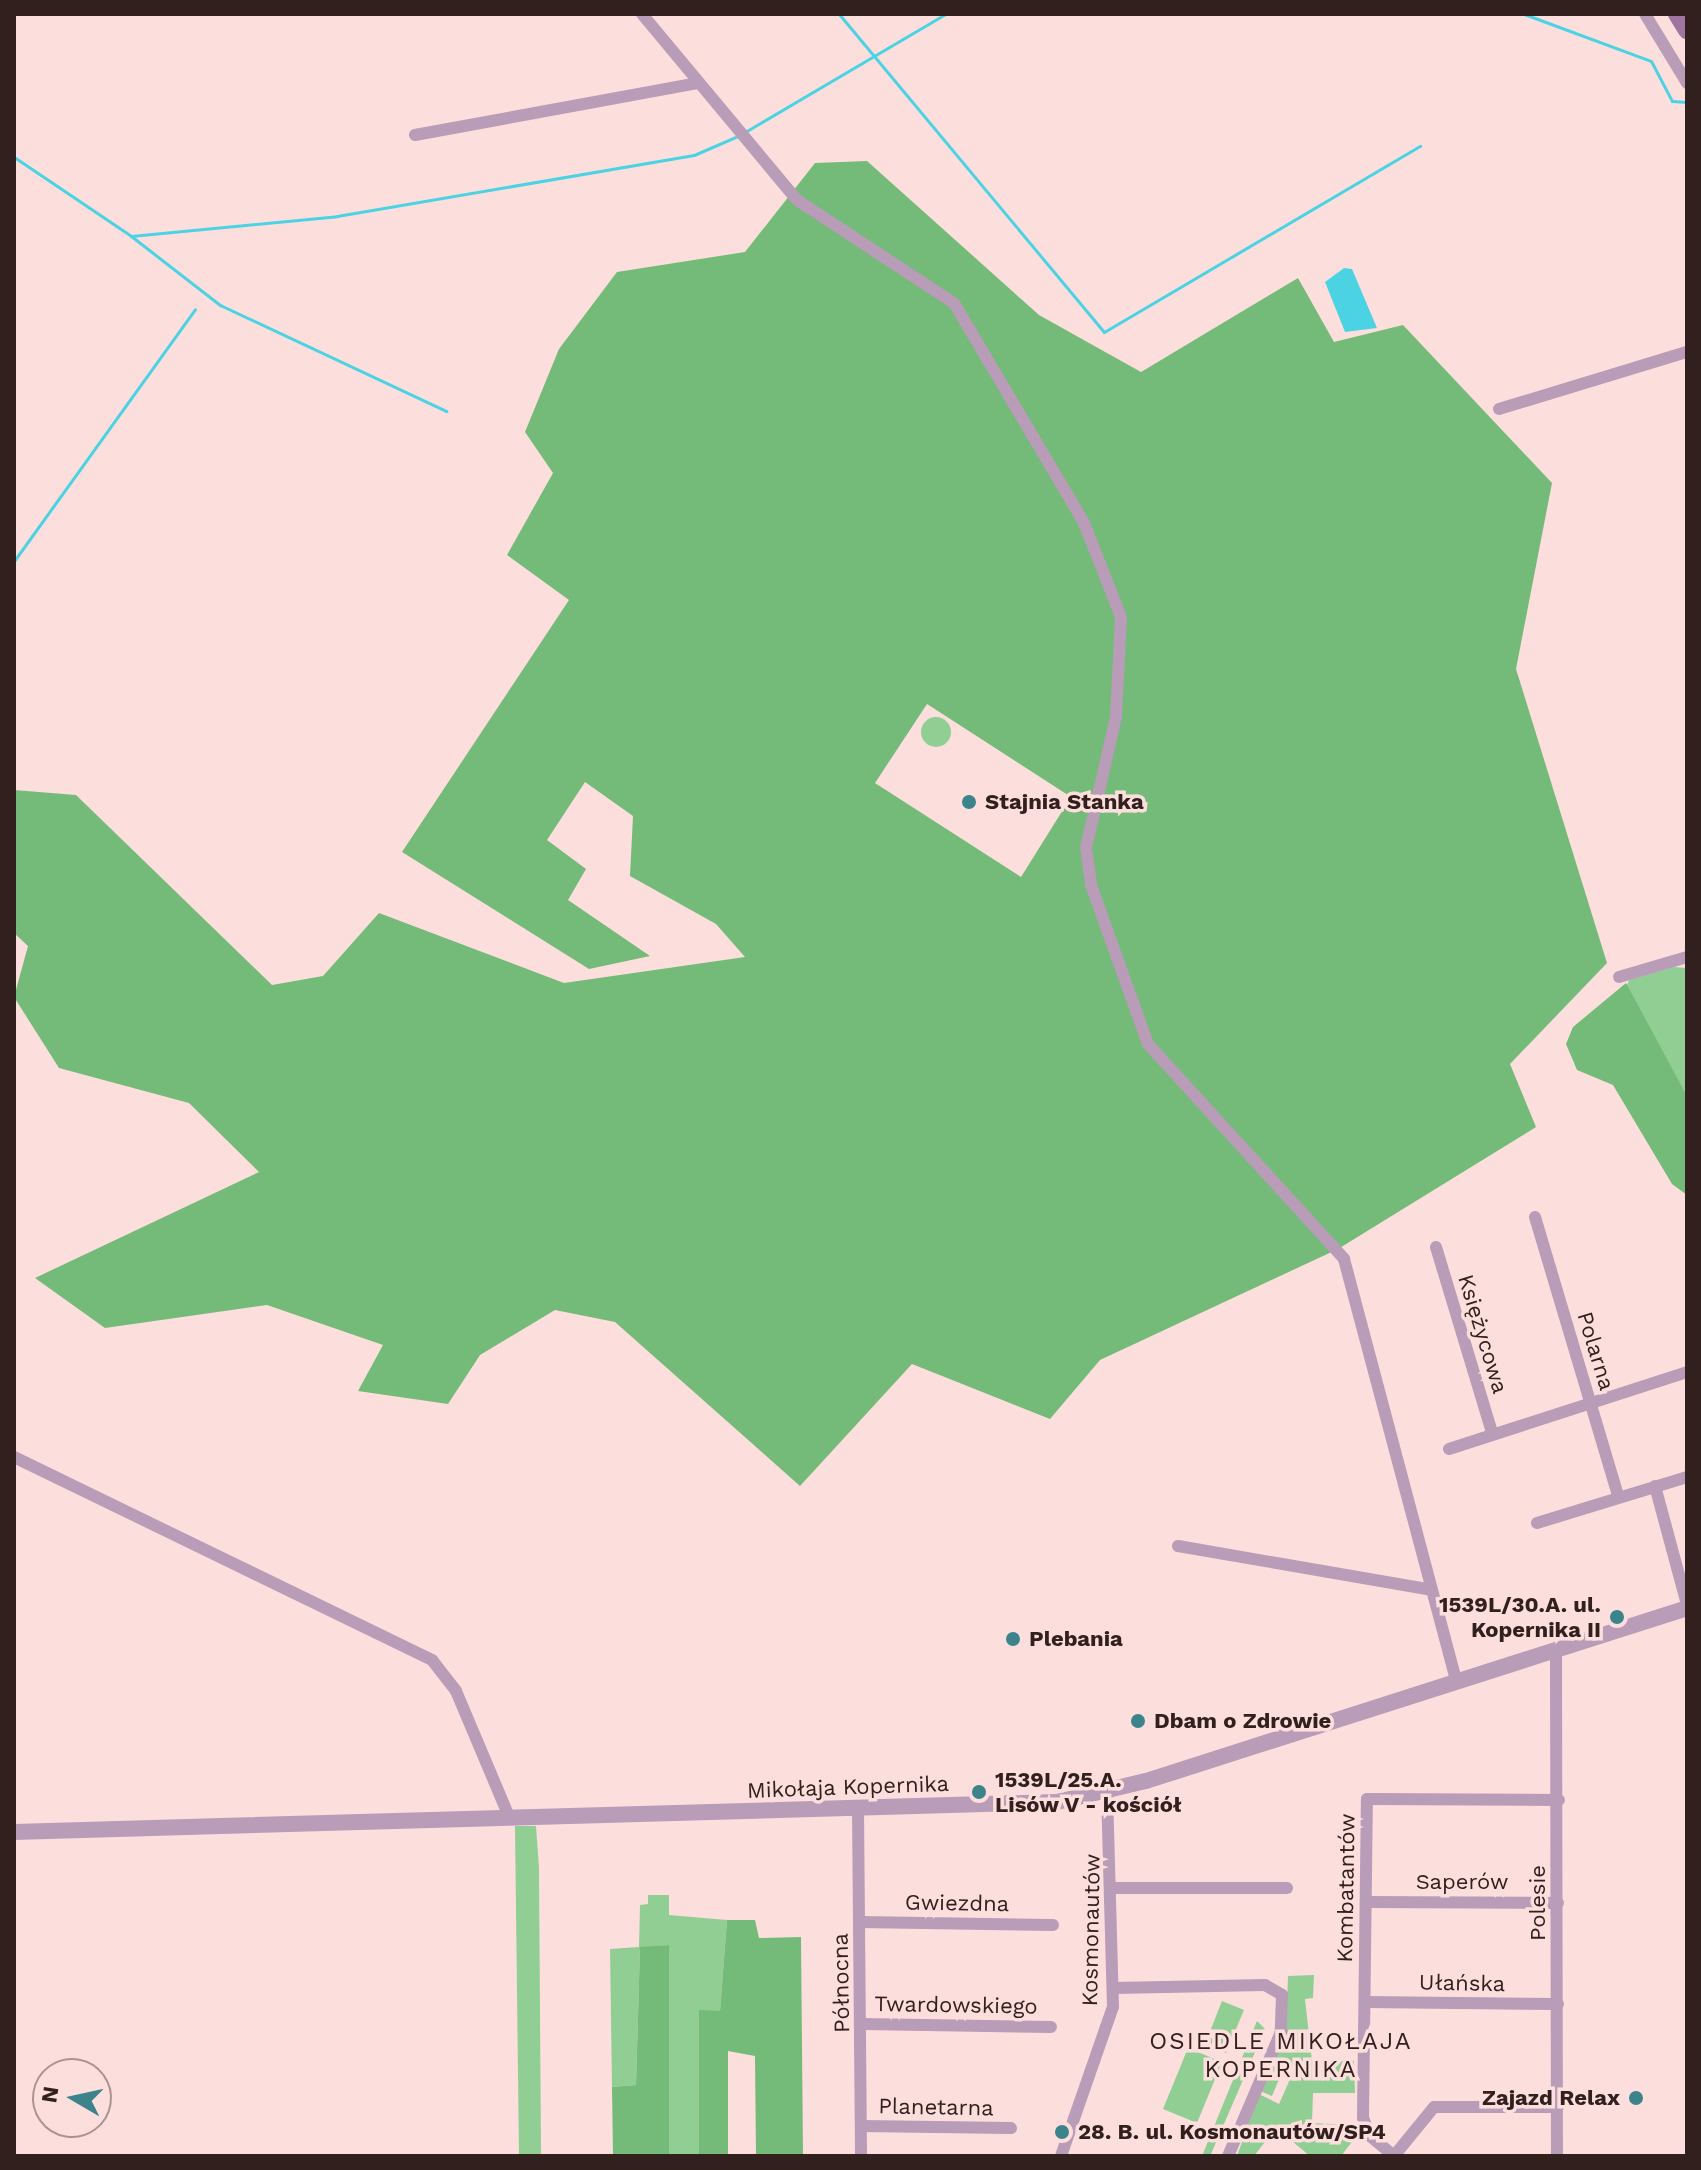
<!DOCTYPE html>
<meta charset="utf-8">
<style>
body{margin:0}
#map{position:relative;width:1701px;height:2170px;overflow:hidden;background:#fcdfdc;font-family:"Work Sans",sans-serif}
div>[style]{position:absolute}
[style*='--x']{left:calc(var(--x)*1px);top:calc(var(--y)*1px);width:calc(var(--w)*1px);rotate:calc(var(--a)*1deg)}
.green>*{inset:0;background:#90ce94}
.round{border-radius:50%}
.forest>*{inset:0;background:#74ba79}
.water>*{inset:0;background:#4cd3e3}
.stream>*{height:3px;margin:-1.5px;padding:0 1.5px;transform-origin:1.5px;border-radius:1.5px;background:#4cd3e3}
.minor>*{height:12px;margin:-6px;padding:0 6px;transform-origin:6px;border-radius:6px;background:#b89cb8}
.tertiary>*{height:16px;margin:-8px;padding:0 8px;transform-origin:8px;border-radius:8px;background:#b89cb8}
.secondary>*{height:18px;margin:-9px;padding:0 9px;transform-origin:9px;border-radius:9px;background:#a076a1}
.dots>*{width:22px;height:22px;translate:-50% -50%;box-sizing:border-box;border:4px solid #fcdfdc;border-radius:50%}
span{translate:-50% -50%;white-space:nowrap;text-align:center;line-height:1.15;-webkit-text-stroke:7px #fcdfdc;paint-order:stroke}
.poi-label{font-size:22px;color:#31201e;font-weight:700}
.left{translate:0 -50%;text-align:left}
.right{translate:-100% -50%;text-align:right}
.street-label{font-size:22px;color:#31201e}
.neighbourhood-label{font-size:24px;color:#31201e;letter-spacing:2px}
.frame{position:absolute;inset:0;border:16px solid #31201e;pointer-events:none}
.north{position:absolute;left:32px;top:2058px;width:80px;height:80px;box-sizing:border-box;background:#fcdfdc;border:2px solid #ab9390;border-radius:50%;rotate:279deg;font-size:22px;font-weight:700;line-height:32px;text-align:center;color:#31201e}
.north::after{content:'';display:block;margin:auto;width:28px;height:36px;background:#3c838c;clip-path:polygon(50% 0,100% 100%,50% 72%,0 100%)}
</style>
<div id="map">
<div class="green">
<div class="round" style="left:921px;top:717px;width:30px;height:30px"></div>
<div style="clip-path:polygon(1674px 967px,1687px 968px,1687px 1096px,1626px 988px,1629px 980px)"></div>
<div style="clip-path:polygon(515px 1826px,536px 1826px,539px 1868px,541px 2156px,519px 2156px)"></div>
<div style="clip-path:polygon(648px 1895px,669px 1895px,669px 1915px,727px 1920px,720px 2012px,699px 2011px,699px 2156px,669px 2156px,669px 1945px,640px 1948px,636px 2085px,612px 2087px,610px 1949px,639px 1947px,640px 1905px,648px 1904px)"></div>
<div style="clip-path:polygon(1314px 1975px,1313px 1998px,1305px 1999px,1312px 2061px,1354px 2061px,1355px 2093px,1313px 2093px,1312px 2123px,1354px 2125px,1355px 2138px,1341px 2156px,1310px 2156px,1276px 2128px,1254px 2156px,1237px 2156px,1259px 2094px,1279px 2104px,1295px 2068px,1285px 2065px,1272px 2096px,1260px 2091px,1286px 2031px,1288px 1976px)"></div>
<div style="clip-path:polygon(1222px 2001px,1244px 2010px,1226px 2053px,1205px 2044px)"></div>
<div style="clip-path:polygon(1257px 2021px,1265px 2029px,1211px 2154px,1202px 2156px)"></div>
<div style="clip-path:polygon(1188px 2048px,1222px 2062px,1197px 2123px,1163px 2109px)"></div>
</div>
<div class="forest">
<div style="clip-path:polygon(evenodd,867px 161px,1039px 315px,1141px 372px,1298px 278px,1334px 342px,1403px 325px,1552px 483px,1516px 669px,1607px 963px,1510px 1064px,1536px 1127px,1338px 1249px,1100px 1360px,1050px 1419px,912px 1364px,800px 1486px,615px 1322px,555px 1310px,480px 1355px,448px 1404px,358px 1391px,383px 1345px,267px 1305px,105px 1328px,35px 1278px,259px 1172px,189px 1103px,59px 1068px,14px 997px,28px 946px,14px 933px,14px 790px,76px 795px,272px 985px,323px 976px,379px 913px,564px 983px,745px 957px,716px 924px,630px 876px,633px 816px,585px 782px,547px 840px,586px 869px,568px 900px,650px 956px,589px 969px,402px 852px,569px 600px,507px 555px,553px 473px,525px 432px,559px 349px,617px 272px,745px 252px,815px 163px,867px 161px,927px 704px,1071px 797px,1021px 877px,875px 783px,927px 704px)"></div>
<div style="clip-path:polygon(1626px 983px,1687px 1096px,1687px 1195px,1672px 1184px,1613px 1085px,1577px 1070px,1566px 1044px,1573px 1027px)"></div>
<div style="clip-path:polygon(727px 1920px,755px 1920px,759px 1938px,801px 1937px,803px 2156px,756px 2156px,755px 2056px,728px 2051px,728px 2156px,699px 2156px,699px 2010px,720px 2011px)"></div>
<div style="clip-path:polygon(669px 1945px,669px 2156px,613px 2156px,612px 2087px,636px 2085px,640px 1947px)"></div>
</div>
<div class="water">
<div style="clip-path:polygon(1344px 268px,1352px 269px,1377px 328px,1345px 332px,1325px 282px)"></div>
</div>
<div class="stream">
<div style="--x:839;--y:14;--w:414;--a:50.2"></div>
<div style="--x:1104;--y:332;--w:367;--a:-30.5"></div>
<div style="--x:1524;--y:14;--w:135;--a:20.3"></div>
<div style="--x:1651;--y:61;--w:45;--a:62.3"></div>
<div style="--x:1672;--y:101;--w:15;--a:4"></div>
<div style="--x:745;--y:132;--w:232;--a:-30.5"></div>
<div style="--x:14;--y:157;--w:141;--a:34"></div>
<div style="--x:131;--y:236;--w:207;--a:-5.5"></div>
<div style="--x:337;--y:216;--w:362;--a:-9.7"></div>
<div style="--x:694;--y:155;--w:48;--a:-23.4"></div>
<div style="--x:131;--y:236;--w:113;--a:37.8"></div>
<div style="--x:220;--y:305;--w:250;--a:25.1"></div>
<div style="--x:14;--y:561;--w:310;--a:-54.3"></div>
</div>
<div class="minor">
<div style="--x:642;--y:14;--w:242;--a:50.2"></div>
<div style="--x:797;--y:200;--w:188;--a:33.3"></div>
<div style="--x:954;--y:303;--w:256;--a:59.4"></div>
<div style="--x:1084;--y:523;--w:101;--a:68.5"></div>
<div style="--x:1121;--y:617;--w:100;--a:92.9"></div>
<div style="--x:1116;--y:717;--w:134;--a:102.9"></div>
<div style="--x:1086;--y:848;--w:37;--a:82"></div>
<div style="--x:1091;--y:885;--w:169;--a:70.3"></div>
<div style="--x:1148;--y:1044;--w:291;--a:47.6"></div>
<div style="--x:1344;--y:1259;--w:439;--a:75.1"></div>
<div style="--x:1645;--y:14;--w:81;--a:58.7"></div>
<div style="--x:415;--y:135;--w:287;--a:-10.4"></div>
<div style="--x:1499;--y:409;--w:196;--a:-16.9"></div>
<div style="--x:1619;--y:977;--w:71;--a:-16.4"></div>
<div style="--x:1535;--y:1217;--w:291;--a:73.4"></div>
<div style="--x:1436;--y:1247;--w:193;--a:73.2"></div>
<div style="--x:1449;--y:1449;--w:250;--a:-17.9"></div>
<div style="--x:14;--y:1457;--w:465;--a:25.9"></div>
<div style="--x:432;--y:1660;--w:39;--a:52"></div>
<div style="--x:456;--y:1691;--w:139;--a:67.1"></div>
<div style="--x:1655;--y:1486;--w:123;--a:74.9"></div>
<div style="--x:1537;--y:1523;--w:157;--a:-17"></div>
<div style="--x:1178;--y:1546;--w:254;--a:9.8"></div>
<div style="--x:1556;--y:1650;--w:506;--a:89.89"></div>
<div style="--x:858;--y:1809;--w:347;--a:89.5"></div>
<div style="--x:1113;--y:1888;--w:174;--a:0"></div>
<div style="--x:1366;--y:1902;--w:192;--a:0.3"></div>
<div style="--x:860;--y:1922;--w:193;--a:0.9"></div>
<div style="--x:1114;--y:1988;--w:151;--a:-1.1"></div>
<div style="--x:1265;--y:1985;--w:20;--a:30"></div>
<div style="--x:1282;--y:1995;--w:37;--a:92"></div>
<div style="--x:1281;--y:2032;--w:135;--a:113.1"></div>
<div style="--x:1365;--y:2002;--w:193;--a:0.6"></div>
<div style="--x:862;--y:2024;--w:189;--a:0.9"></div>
<div style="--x:861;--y:2126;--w:150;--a:0.8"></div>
<div style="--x:1061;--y:2156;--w:158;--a:-70.8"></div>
<div style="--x:1113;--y:2007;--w:215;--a:-91.6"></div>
<div style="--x:1394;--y:2156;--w:31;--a:-140"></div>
<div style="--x:1370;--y:2136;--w:19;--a:-111"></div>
<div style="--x:1363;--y:2118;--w:319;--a:-89.3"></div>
<div style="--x:1367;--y:1799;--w:192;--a:0.3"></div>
<div style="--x:1394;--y:2156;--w:63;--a:-50.8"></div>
<div style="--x:1434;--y:2107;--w:124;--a:0"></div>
</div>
<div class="tertiary">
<div style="--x:14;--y:1832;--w:1043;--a:-1.65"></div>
<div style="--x:1057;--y:1802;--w:91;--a:-13.3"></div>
<div style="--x:1146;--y:1781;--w:568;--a:-17.73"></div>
</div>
<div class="secondary">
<div style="--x:1677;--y:14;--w:19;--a:58"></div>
</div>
<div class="dots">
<div style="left:969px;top:802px;background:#3c838c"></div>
<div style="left:1617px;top:1617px;background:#3c838c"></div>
<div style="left:1013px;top:1639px;background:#3c838c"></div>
<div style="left:1138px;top:1721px;background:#3c838c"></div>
<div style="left:979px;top:1792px;background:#3c838c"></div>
<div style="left:1636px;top:2098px;background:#3c838c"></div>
<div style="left:1062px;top:2132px;background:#3c838c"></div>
</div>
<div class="poi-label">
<span class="left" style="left:985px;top:802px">Stajnia Stanka</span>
<span class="right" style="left:1601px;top:1617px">1539L/30.A. ul.<br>Kopernika II</span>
<span class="left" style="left:1029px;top:1639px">Plebania</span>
<span class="left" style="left:1154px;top:1721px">Dbam o Zdrowie</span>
<span class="left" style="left:995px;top:1792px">1539L/25.A.<br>Lisów V - kościół</span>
<span class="right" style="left:1620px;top:2098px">Zajazd Relax</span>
<span class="left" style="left:1078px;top:2132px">28. B. ul. Kosmonautów/SP4</span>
</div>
<div class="street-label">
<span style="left:1483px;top:1334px;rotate:73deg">Księżycowa</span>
<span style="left:1596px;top:1351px;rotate:73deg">Polarna</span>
<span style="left:848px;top:1787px;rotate:-2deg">Mikołaja Kopernika</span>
<span style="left:1462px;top:1882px">Saperów</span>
<span style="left:1346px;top:1888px;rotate:-89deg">Kombatantów</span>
<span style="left:957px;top:1903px;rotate:1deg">Gwiezdna</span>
<span style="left:1538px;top:1903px;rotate:-90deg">Polesie</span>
<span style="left:1091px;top:1930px;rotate:-89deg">Kosmonautów</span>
<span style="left:841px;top:1983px;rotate:-91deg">Północna</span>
<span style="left:1462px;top:1983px;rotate:1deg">Ułańska</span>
<span style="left:956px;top:2005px;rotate:1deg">Twardowskiego</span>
<span style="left:936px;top:2107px;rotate:1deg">Planetarna</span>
</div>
<div class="neighbourhood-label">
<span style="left:1281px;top:2056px">OSIEDLE MIKOŁAJA<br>KOPERNIKA</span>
</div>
<div class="frame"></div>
<div class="north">N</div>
</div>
